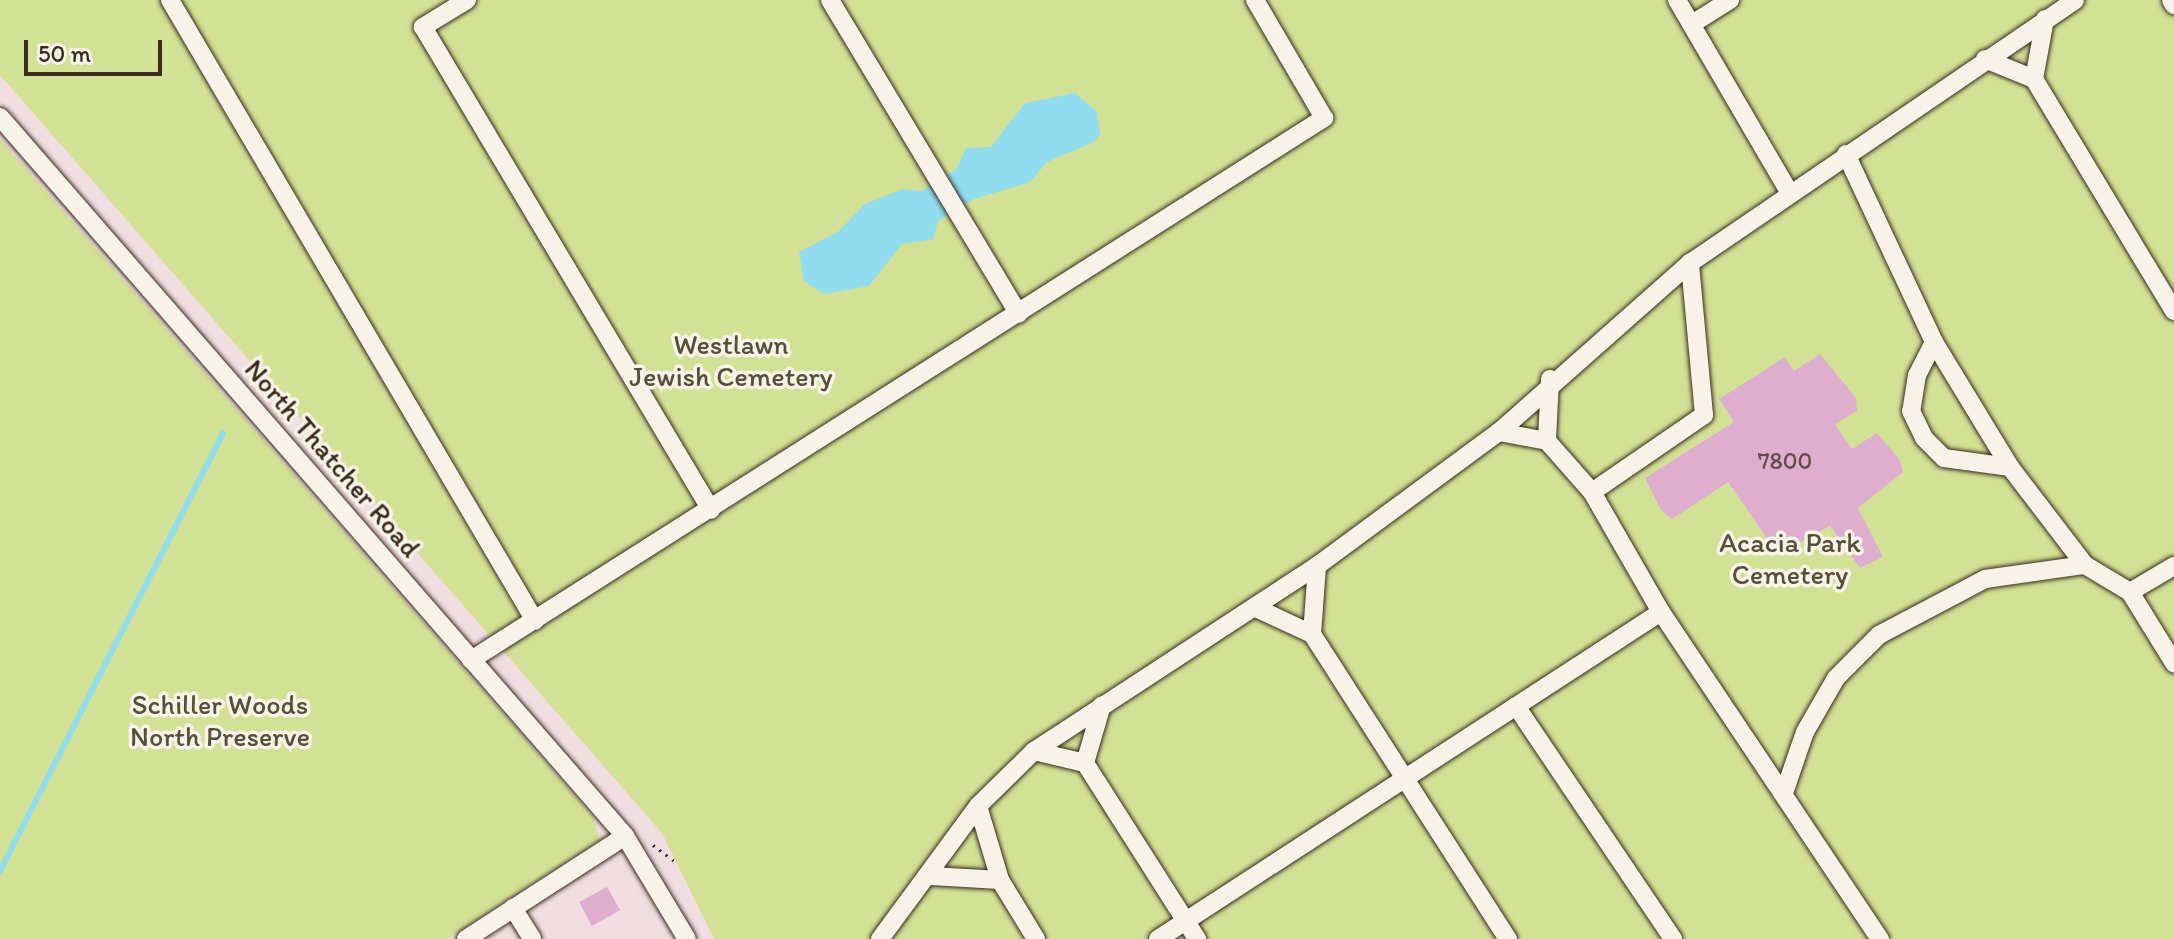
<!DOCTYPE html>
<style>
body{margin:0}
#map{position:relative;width:2174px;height:939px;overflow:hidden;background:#f0dee0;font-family:Itim,sans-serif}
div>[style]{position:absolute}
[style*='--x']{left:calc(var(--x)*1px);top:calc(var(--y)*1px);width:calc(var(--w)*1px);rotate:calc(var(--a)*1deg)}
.green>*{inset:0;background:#d2e194}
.water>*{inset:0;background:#8fddee}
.stream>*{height:6px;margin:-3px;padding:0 3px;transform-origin:3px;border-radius:3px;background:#8fddee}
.building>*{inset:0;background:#deaecf}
.path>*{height:3px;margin-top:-1.5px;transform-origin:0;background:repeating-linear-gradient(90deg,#3b2a1e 0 2px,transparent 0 8px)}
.roads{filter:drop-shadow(0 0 2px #3b2a1e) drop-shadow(0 0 2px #3b2a1e)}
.minor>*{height:18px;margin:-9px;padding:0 9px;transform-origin:9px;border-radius:9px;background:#f7f3e8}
span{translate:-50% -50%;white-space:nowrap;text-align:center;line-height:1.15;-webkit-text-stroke:7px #f7f3e8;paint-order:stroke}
.number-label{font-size:24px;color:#644b4a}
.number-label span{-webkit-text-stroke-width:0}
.park-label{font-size:28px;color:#594f36}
.street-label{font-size:28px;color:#3b2a1e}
.scale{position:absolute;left:24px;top:40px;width:138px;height:36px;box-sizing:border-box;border:4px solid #3b2a1e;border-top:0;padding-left:10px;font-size:24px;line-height:28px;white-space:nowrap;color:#3b2a1e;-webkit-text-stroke:6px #f7f3e8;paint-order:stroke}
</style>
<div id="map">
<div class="green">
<div style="clip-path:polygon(0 0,2174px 0,2174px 939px,714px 939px,662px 833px,0 75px)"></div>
<div style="clip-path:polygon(0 139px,592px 815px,600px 840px,447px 939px,0 939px)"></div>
</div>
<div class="water">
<div style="clip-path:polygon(1075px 93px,1097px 112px,1100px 134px,1094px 142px,1047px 162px,1030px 182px,974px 199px,938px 221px,933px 239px,902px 244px,869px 286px,824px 294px,804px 281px,799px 252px,839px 231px,865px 204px,903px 189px,921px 191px,956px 170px,966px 148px,991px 147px,1025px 103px)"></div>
</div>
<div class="stream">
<div style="--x:0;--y:871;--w:491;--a:-63"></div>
</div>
<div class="building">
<div style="clip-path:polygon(1820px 354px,1856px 398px,1857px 411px,1835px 424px,1852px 449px,1877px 433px,1900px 460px,1903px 472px,1858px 508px,1883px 557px,1860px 568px,1830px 526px,1778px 554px,1728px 482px,1672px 519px,1661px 510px,1645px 478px,1734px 422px,1719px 399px,1785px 357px,1794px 371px)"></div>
<div style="clip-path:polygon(607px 887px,620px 910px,592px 926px,579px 902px)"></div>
</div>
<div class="path">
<div style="--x:653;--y:845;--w:30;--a:37"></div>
</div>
<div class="roads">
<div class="minor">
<div style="--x:170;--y:0;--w:720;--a:59.55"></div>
<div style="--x:467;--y:0;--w:52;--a:148.5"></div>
<div style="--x:423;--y:27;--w:562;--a:59.19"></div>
<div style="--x:830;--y:0;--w:366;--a:59"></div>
<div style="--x:1677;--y:0;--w:222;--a:59.7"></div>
<div style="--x:2171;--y:0;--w:6;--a:59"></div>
<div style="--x:1692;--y:24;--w:45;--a:-32.3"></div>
<div style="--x:1985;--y:59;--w:53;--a:22.2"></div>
<div style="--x:2034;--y:79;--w:271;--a:58.9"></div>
<div style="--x:2034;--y:79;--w:61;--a:-79.6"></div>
<div style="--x:0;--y:117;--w:953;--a:49"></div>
<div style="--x:625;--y:836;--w:120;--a:59"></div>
<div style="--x:1846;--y:154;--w:208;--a:64.9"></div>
<div style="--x:1934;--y:342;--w:146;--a:58.7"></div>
<div style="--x:2010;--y:467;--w:123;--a:52.6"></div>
<div style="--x:2085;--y:565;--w:52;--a:31"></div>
<div style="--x:2130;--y:592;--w:84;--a:58.2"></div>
<div style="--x:1934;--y:342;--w:37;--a:117"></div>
<div style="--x:1917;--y:375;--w:36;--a:99"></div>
<div style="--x:1911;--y:411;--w:30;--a:64"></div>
<div style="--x:1924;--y:438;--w:28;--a:45"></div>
<div style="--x:1944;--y:458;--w:67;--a:7.8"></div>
<div style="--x:1550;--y:379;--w:62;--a:92.8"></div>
<div style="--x:1547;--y:441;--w:68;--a:48.6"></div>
<div style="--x:1592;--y:492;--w:138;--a:60.1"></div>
<div style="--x:1661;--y:612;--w:394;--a:56.2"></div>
<div style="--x:1499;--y:432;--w:49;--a:10.6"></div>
<div style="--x:1592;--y:492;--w:136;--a:-34.5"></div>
<div style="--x:1704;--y:415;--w:153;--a:-95.3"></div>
<div style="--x:1317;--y:566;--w:68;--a:94.2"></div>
<div style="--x:1312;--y:634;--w:363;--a:57.3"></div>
<div style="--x:2130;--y:592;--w:51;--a:-30.6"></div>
<div style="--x:1256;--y:608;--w:62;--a:24.9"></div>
<div style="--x:471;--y:660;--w:1011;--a:-32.43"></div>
<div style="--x:1324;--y:118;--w:137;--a:-120.3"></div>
<div style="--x:1516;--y:706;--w:281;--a:56"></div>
<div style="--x:1034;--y:751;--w:52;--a:13.2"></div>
<div style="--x:1085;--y:763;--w:209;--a:57.5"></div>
<div style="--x:1085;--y:763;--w:60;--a:-73.7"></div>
<div style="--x:1785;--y:790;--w:61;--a:-71"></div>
<div style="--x:1805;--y:732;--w:62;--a:-60.1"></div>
<div style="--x:1836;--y:678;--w:61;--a:-45"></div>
<div style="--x:1879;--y:635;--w:120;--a:-27.8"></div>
<div style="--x:1985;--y:579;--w:101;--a:-8"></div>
<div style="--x:978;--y:806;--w:77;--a:73.4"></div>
<div style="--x:931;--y:876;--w:69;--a:3.3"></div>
<div style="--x:1000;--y:880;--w:69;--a:58.6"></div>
<div style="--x:513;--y:908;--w:36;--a:58"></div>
<div style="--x:466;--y:939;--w:189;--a:-32.9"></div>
<div style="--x:880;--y:939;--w:165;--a:-53.6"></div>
<div style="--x:978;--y:806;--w:78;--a:-44.5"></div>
<div style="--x:1034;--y:751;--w:338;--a:-33.2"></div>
<div style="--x:1317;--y:566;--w:226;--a:-36.4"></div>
<div style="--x:1499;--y:432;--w:255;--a:-41.5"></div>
<div style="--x:1690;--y:263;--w:466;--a:-34.3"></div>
<div style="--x:1158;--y:939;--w:600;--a:-33.03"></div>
</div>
</div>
<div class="number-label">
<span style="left:1785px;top:461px">7800</span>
</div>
<div class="park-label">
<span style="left:731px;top:360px">Westlawn<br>Jewish Cemetery</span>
<span style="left:1790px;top:558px">Acacia Park<br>Cemetery</span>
<span style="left:220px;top:720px">Schiller Woods<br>North Preserve</span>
</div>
<div class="street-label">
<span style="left:333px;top:458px;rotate:49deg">North Thatcher Road</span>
</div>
<div class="scale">50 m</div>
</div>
